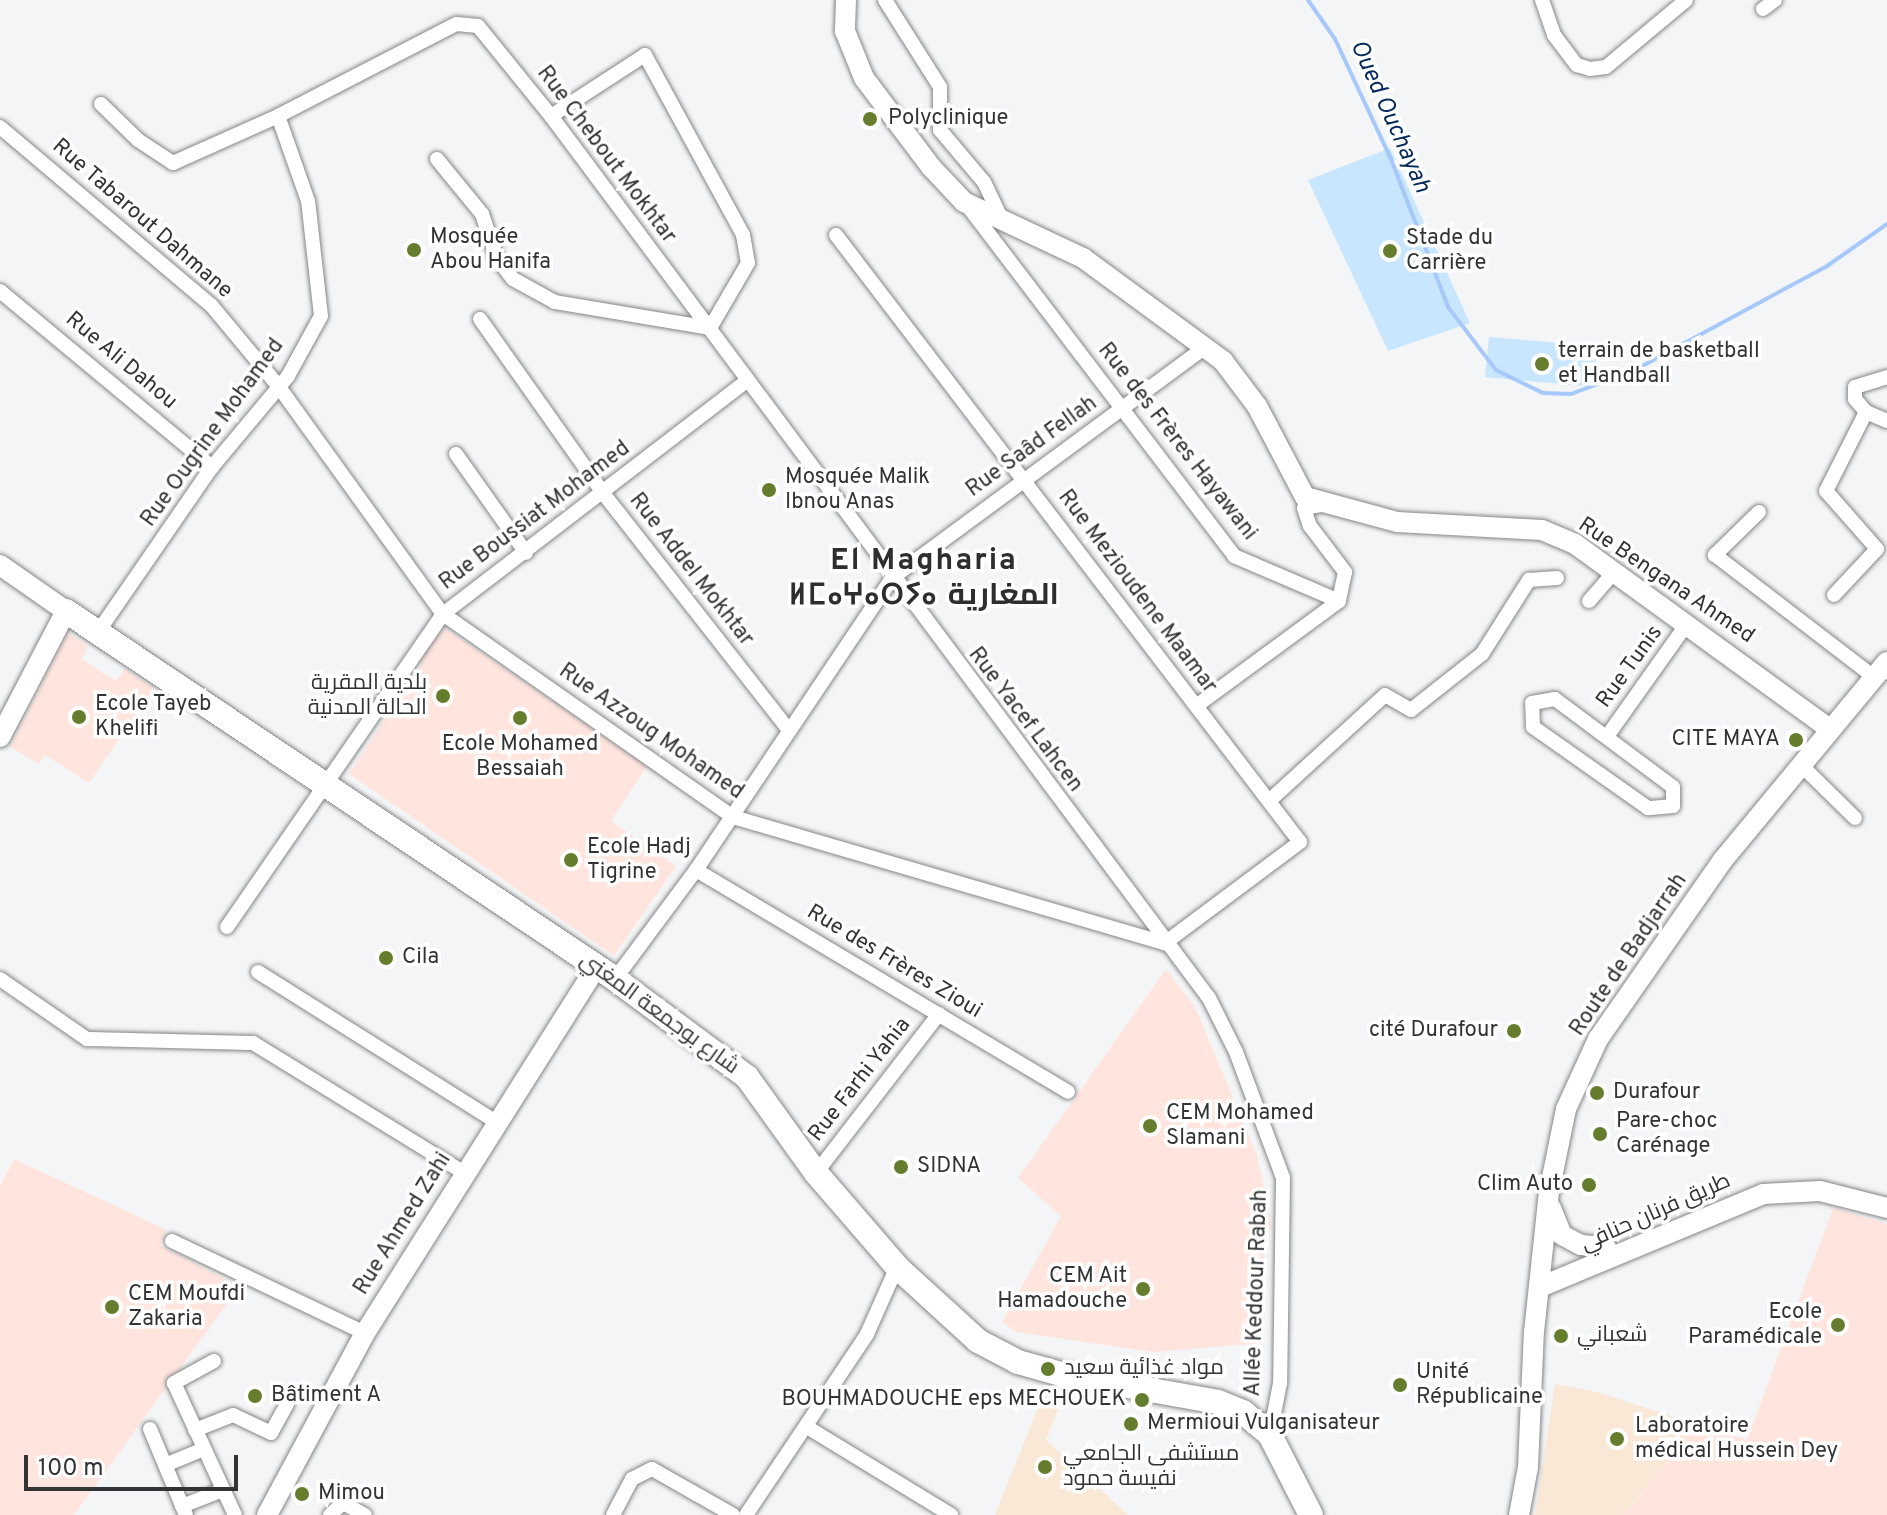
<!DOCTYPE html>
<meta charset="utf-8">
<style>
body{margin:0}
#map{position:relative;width:1887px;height:1515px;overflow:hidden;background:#f4f5f6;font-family:Overpass,Cairo,"Noto Sans Tifinagh",sans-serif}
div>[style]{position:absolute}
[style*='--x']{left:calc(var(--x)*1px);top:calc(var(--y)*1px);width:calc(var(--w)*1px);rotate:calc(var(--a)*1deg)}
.education>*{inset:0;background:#ffe5de}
.medical>*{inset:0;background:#fae8d7}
.green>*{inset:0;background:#c8e6fd}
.stream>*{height:4px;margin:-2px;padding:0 2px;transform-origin:2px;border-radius:2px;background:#a7c8fa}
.roads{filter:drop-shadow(0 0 2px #858687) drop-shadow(0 0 2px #858687)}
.street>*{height:14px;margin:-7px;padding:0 7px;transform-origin:7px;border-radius:7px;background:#fff}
.secondary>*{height:20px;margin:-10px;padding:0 10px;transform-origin:10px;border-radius:10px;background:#fff}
.primary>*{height:24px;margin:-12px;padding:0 12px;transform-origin:12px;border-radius:12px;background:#fff}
.dots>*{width:22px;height:22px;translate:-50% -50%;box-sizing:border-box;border:4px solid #fff;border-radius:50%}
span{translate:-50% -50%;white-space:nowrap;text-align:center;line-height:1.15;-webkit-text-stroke:7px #fff;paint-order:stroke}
.poi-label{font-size:22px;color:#323333}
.left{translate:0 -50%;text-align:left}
.right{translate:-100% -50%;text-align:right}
.street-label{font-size:22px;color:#323333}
.water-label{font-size:24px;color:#03295d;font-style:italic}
.district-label{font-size:30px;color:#2d2e2f;font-weight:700;letter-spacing:2px}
.scale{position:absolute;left:24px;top:1455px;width:214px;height:36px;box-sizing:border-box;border:4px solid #323333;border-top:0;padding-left:10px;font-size:24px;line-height:28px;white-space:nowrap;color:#323333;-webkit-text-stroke:6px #fff;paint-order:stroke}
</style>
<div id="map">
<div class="education">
<div style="clip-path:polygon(445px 628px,647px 766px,611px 821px,676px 866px,614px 956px,349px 774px,422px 663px,417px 660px)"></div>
<div style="clip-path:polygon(68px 633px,88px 646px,82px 659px,116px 681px,125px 669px,154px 688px,89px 783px,45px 755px,39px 764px,10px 747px)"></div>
<div style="clip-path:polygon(1166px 969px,1195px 1007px,1257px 1155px,1272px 1228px,1256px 1231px,1264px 1256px,1265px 1343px,1153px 1352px,1016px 1332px,1002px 1322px,1061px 1216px,1018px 1178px)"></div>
<div style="clip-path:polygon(14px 1159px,167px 1230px,160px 1245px,239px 1287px,74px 1515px,0 1515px,0 1186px)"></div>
<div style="clip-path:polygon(1833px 1208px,1887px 1224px,1887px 1515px,1623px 1515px,1699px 1425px,1747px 1440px)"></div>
</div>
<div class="medical">
<div style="clip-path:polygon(1555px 1384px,1593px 1391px,1699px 1425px,1623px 1515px,1535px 1515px)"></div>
<div style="clip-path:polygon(1045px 1391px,1063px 1396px,1046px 1440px,1128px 1515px,995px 1515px)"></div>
</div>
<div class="green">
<div style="clip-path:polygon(1390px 148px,1470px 323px,1388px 351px,1308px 180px)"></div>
<div style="clip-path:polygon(1489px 337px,1597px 346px,1594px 387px,1485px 377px)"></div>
</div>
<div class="stream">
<div style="--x:1308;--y:0;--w:47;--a:55.3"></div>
<div style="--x:1335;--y:39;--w:132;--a:65"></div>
<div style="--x:1391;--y:159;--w:159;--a:68.9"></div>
<div style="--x:1448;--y:307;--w:79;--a:52.7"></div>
<div style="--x:1496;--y:370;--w:52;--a:26.1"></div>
<div style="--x:1543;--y:393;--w:28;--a:2"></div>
<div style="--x:1571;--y:394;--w:66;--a:-20.4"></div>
<div style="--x:1633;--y:371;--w:221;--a:-28.4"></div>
<div style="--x:1827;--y:266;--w:73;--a:-35"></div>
</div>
<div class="roads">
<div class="street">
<div style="--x:885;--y:0;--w:103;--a:57.7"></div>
<div style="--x:940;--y:87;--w:43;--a:90"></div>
<div style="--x:940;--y:130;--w:68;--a:49.8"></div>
<div style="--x:984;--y:182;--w:44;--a:64.6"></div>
<div style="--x:1542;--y:0;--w:37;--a:71"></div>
<div style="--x:1554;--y:35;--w:38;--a:53"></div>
<div style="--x:1577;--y:65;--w:14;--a:17"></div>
<div style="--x:1590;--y:69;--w:16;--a:-7"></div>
<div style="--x:1606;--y:67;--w:104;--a:-39.9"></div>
<div style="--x:1763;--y:9;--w:15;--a:-37"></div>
<div style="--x:101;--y:104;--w:52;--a:44.2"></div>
<div style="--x:138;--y:140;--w:42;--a:33.3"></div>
<div style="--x:173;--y:163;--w:115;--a:-24.1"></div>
<div style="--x:551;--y:116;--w:112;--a:-33"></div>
<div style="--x:645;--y:55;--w:205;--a:61.4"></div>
<div style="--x:743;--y:235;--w:28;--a:80"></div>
<div style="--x:748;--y:263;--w:75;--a:120.3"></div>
<div style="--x:0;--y:127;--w:276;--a:40.2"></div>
<div style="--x:211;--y:305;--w:107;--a:50.3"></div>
<div style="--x:279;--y:387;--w:280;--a:54.2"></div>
<div style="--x:443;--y:614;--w:354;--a:35"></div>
<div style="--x:733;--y:817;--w:450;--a:16.3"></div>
<div style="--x:437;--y:159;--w:71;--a:50.7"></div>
<div style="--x:482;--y:214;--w:46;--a:71.2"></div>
<div style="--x:497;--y:258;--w:26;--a:53"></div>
<div style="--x:513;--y:279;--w:48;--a:28.7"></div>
<div style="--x:555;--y:302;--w:157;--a:9.5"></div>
<div style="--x:967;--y:205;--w:441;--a:52.7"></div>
<div style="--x:1234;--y:556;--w:114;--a:23.2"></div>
<div style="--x:1339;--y:601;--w:177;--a:143.7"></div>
<div style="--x:836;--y:235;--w:764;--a:52.61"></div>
<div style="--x:1300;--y:842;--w:169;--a:143.2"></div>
<div style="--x:0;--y:291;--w:276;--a:39.7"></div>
<div style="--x:480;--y:319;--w:213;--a:54.7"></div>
<div style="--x:603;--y:493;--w:298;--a:51.9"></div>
<div style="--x:1866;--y:412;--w:17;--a:-130"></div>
<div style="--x:1855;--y:399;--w:12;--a:-90"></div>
<div style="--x:1855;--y:387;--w:34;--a:-17"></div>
<div style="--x:456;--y:454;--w:121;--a:54.7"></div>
<div style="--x:1321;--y:505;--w:17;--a:170"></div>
<div style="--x:1304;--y:508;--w:19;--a:72"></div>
<div style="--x:1310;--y:526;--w:58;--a:52.7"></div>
<div style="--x:1345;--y:572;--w:30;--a:102"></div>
<div style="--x:1759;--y:512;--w:62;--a:135.7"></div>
<div style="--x:1715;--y:555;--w:200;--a:37.5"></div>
<div style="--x:1874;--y:677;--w:10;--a:-24"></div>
<div style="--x:1834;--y:595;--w:63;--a:-46.9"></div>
<div style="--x:1877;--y:549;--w:77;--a:-131.3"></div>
<div style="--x:1826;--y:491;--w:89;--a:-63.1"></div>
<div style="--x:1866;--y:412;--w:23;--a:23"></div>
<div style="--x:1589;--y:601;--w:40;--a:-49"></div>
<div style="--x:98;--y:632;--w:201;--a:-55.4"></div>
<div style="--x:212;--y:467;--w:119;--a:-50.1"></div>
<div style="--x:288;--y:376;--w:68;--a:-61.2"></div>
<div style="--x:321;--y:316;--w:116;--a:-96.4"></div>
<div style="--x:308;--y:201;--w:90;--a:-109.4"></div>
<div style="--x:278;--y:116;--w:200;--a:-27.3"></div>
<div style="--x:456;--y:24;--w:22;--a:5"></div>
<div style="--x:478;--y:26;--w:116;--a:51"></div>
<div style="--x:551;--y:116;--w:1100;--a:53.28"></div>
<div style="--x:1209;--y:998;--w:60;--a:63.4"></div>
<div style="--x:1236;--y:1052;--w:134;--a:69.5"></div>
<div style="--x:1283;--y:1178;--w:205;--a:90.8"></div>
<div style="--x:1280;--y:1383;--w:53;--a:100.9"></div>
<div style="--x:1555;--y:699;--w:147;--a:36.7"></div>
<div style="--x:1673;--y:787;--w:19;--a:90"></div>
<div style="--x:1673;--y:806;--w:25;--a:175"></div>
<div style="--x:1648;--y:808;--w:141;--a:-144.8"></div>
<div style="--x:1533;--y:727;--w:24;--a:-92"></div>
<div style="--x:1532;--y:703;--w:23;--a:-10"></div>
<div style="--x:1608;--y:735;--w:136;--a:-54.6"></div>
<div style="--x:1800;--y:764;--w:77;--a:44.5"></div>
<div style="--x:1269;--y:801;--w:157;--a:-42.4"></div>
<div style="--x:1385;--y:695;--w:30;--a:30"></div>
<div style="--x:1411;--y:710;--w:90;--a:-38.3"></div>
<div style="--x:1482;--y:654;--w:88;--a:-57.6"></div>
<div style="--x:1529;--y:580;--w:28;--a:-4"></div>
<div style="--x:696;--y:870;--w:433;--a:30.8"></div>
<div style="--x:227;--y:927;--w:380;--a:-55.4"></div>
<div style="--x:443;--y:614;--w:381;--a:-37.5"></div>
<div style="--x:258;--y:972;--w:280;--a:32.2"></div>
<div style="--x:0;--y:979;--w:106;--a:34.6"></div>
<div style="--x:87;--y:1039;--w:166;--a:1.4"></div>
<div style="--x:253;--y:1043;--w:246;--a:31.6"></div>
<div style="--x:615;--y:979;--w:136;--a:-53.4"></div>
<div style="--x:696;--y:870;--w:352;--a:-56.1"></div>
<div style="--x:892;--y:578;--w:389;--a:-36.4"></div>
<div style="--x:816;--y:1173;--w:201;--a:-52.3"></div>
<div style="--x:172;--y:1241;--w:214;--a:25.5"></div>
<div style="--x:214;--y:1361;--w:46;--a:151.2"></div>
<div style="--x:174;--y:1383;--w:145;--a:65.2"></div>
<div style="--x:807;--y:1427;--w:169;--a:31.4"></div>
<div style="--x:150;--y:1429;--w:93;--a:67.3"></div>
<div style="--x:195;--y:1430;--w:41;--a:-21.5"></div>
<div style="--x:233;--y:1415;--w:42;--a:25.3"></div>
<div style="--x:271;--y:1433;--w:33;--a:-61"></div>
<div style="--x:165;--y:1465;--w:42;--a:-22.3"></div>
<div style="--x:182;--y:1506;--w:44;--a:-21.3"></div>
<div style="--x:330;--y:1515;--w:18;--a:-43"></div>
<div style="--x:343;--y:1503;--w:25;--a:29"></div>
<div style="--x:613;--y:1515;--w:41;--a:-62.2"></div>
<div style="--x:632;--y:1479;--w:22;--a:-27"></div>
<div style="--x:652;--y:1469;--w:93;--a:29.6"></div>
<div style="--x:746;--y:1515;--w:218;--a:-56.2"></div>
<div style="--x:867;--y:1334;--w:73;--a:-65.9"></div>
</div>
<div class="secondary">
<div style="--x:846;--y:0;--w:31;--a:92"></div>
<div style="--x:845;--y:31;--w:51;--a:68"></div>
<div style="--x:864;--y:78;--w:111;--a:53"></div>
<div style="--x:931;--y:167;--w:48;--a:46.7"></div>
<div style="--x:964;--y:202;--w:132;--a:25.2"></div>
<div style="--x:1083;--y:258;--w:174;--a:36.3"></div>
<div style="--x:1223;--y:361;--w:56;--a:52.9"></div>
<div style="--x:1257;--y:406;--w:103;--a:62.2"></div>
<div style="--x:1305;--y:497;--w:95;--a:15.2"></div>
<div style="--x:1397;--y:522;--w:145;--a:3.2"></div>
<div style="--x:1542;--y:530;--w:36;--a:23"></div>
<div style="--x:1575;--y:544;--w:315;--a:36"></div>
<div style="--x:0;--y:565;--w:80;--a:34.9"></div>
<div style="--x:66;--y:611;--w:142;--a:117.6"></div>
<div style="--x:1551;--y:1208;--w:29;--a:68"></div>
<div style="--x:1562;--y:1235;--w:21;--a:28"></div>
<div style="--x:1581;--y:1245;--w:25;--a:5"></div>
<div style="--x:1540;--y:1287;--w:242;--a:-22.6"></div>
<div style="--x:1763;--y:1194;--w:57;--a:-3"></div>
<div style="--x:1820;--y:1191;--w:69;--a:14.2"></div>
<div style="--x:267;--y:1515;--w:207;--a:-61.7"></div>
<div style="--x:365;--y:1333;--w:432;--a:-57.7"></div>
<div style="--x:1519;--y:1515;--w:49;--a:-79.4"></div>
<div style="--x:1528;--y:1467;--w:135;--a:-87.5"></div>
<div style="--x:1534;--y:1332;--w:141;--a:-83.9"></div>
<div style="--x:1549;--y:1192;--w:85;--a:-78.4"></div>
<div style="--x:1566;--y:1109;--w:77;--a:-65.4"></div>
<div style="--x:1598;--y:1039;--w:218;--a:-55.1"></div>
<div style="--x:1723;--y:860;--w:257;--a:-50.4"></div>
</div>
<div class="primary">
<div style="--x:66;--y:611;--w:661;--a:33.83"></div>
<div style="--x:615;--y:979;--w:164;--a:36.6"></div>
<div style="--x:747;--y:1077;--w:118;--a:54.3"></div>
<div style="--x:816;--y:1173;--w:124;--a:49.2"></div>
<div style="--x:897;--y:1267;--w:110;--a:42.4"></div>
<div style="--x:978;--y:1341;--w:45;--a:27.7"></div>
<div style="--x:1018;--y:1362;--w:45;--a:15.6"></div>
<div style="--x:1061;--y:1374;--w:159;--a:10.1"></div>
<div style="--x:1218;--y:1402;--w:27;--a:22"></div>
<div style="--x:1243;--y:1412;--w:35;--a:40"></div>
<div style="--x:1270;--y:1435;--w:90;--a:62.9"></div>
</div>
</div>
<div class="dots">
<div style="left:870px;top:119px;background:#667d2e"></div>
<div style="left:414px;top:250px;background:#667d2e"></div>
<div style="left:1390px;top:251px;background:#667d2e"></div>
<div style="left:1542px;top:364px;background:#667d2e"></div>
<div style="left:769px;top:490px;background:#667d2e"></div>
<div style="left:443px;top:696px;background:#667d2e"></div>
<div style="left:79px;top:717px;background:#667d2e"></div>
<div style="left:520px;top:718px;background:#667d2e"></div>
<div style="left:1796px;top:740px;background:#667d2e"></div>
<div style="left:571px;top:860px;background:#667d2e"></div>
<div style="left:386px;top:958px;background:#667d2e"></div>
<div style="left:1514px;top:1031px;background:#667d2e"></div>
<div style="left:1597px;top:1093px;background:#667d2e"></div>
<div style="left:1150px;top:1126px;background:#667d2e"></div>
<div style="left:1600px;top:1134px;background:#667d2e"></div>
<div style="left:901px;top:1167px;background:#667d2e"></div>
<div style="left:1589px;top:1185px;background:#667d2e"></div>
<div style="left:1143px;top:1289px;background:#667d2e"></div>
<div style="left:112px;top:1307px;background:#667d2e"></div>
<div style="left:1838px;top:1325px;background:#667d2e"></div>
<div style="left:1561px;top:1336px;background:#667d2e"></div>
<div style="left:1048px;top:1369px;background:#667d2e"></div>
<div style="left:1400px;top:1385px;background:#667d2e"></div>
<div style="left:255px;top:1396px;background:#667d2e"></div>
<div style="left:1142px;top:1400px;background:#667d2e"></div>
<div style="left:1131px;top:1424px;background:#667d2e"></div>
<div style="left:1617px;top:1439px;background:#667d2e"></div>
<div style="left:1045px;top:1467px;background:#667d2e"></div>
<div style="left:302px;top:1494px;background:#667d2e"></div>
</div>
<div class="poi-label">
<span class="left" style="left:888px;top:119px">Polyclinique</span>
<span class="left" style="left:430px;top:250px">Mosquée<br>Abou Hanifa</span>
<span class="left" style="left:1406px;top:251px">Stade du<br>Carrière</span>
<span class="left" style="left:1558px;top:364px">terrain de basketball<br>et Handball</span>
<span class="left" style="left:785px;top:490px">Mosquée Malik<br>Ibnou Anas</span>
<span class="right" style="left:427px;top:696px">بلدية المقرية<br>الحالة المدنية</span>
<span class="left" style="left:95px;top:717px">Ecole Tayeb<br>Khelifi</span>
<span class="right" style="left:1780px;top:740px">CITE MAYA</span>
<span style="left:520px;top:757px">Ecole Mohamed<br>Bessaiah</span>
<span class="left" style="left:587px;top:860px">Ecole Hadj<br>Tigrine</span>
<span class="left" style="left:402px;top:958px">Cila</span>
<span class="right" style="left:1498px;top:1031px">cité Durafour</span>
<span class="left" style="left:1613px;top:1093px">Durafour</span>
<span class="left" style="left:1166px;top:1126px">CEM Mohamed<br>Slamani</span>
<span class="left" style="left:1616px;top:1134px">Pare-choc<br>Carénage</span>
<span class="left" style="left:917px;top:1167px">SIDNA</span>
<span class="right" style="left:1573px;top:1185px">Clim Auto</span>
<span class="right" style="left:1127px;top:1289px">CEM Ait<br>Hamadouche</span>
<span class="left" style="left:128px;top:1307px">CEM Moufdi<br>Zakaria</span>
<span class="right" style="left:1822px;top:1325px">Ecole<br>Paramédicale</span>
<span class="left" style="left:1577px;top:1336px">شعباني</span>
<span class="left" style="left:1064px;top:1369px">مواد غذائية سعيد</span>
<span class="left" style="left:1416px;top:1385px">Unité<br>Républicaine</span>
<span class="left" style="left:271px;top:1396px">Bâtiment A</span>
<span class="right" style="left:1126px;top:1400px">BOUHMADOUCHE eps MECHOUEK</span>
<span class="left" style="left:1147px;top:1424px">Mermioui Vulganisateur</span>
<span class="left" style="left:1635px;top:1439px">Laboratoire<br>médical Hussein Dey</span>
<span class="left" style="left:1063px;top:1467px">مستشفى الجامعي<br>نفيسة حمود</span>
<span class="left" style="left:318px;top:1494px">Mimou</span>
</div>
<div class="street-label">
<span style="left:606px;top:155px;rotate:53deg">Rue Chebout Mokhtar</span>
<span style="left:142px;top:219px;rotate:41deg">Rue Tabarout Dahmane</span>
<span style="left:121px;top:361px;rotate:40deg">Rue Ali Dahou</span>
<span style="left:213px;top:433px;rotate:-54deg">Rue Ougrine Mohamed</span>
<span style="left:1177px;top:442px;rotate:52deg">Rue des Frères Hayawani</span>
<span style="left:1032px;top:447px;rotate:-36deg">Rue Saâd Fellah</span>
<span style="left:535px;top:516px;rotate:-37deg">Rue Boussiat Mohamed</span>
<span style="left:691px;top:570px;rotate:52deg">Rue Addel Mokhtar</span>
<span style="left:1666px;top:581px;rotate:34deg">Rue Bengana Ahmed</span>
<span style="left:1137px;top:592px;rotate:53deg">Rue Mezioudene Maamar</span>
<span style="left:1630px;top:667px;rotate:-54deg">Rue Tunis</span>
<span style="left:1025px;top:720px;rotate:53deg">Rue Yacef Lahcen</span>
<span style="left:651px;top:732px;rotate:35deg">Rue Azzoug Mohamed</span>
<span style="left:1629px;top:955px;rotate:-56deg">Route de Badjarrah</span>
<span style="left:894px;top:962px;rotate:31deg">Rue des Frères Zioui</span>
<span style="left:659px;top:1014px;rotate:36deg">شارع بوجمعة المغني</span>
<span style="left:860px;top:1080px;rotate:-52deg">Rue Farhi Yahia</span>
<span style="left:1656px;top:1213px;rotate:-24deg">طريق فرنان حنافي</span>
<span style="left:403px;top:1224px;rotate:-58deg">Rue Ahmed Zahi</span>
<span style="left:1257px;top:1293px;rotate:-88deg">Allée Keddour Rabah</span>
</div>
<div class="water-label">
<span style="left:1389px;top:117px;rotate:66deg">Oued Ouchayah</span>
</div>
<div class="district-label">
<span style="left:924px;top:579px">El Magharia<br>ⵍⵎⴰⵖⴰⵔⵢⴰ المغارية</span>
</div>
<div class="scale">100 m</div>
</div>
